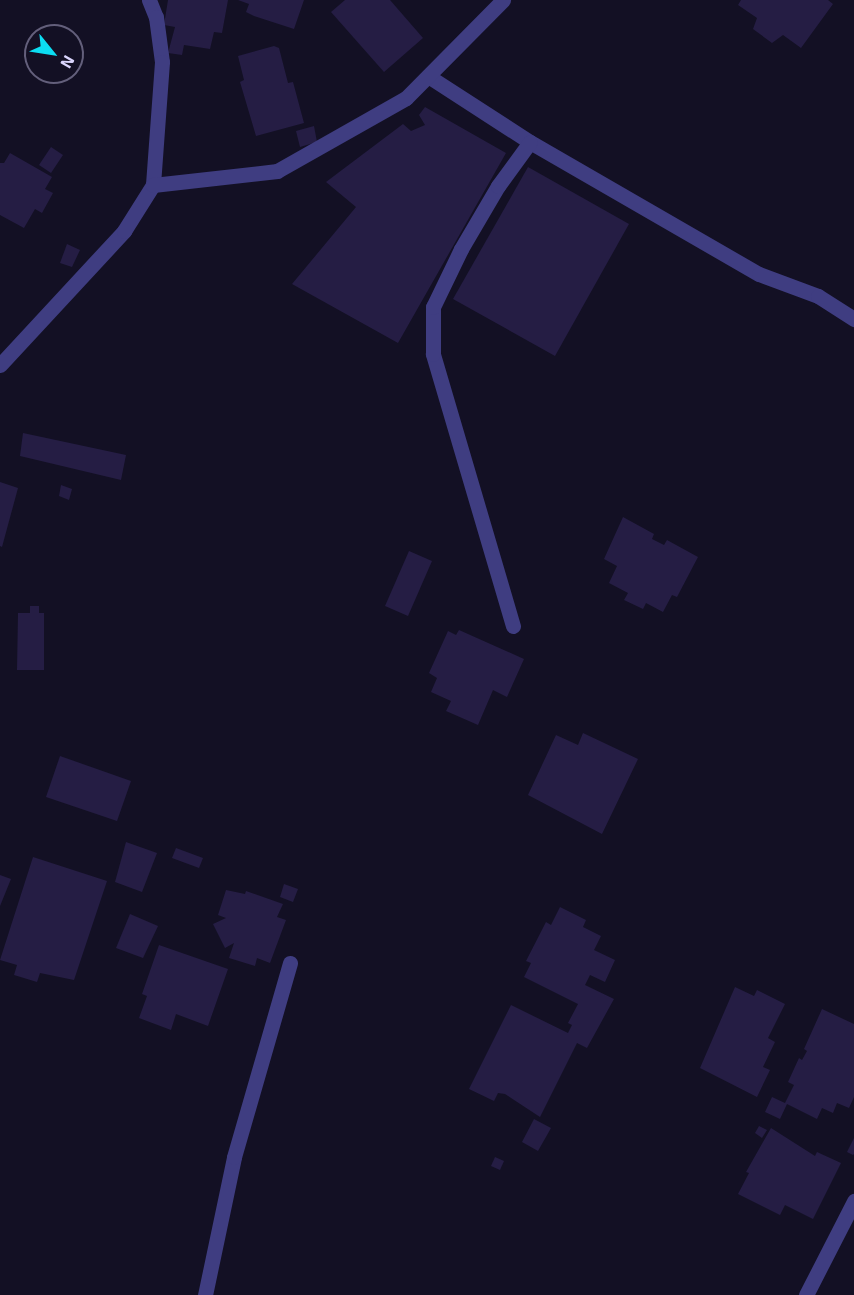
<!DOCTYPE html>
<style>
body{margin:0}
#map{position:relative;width:854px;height:1295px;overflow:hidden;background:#131024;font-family:"Exo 2",sans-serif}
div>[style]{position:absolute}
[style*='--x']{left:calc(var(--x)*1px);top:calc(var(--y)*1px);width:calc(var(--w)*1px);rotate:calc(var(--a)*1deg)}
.building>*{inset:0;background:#251d44}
.street>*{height:15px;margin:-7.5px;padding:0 7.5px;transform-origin:7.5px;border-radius:7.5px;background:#3f3d81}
span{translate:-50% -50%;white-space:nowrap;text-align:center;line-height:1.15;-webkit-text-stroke:4.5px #131024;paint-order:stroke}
.north{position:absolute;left:24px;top:24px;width:60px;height:60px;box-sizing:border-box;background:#131024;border:2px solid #635f7b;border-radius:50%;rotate:120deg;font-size:16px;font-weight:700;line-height:24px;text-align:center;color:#dad5fd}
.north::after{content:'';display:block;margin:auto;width:21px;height:27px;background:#0cddf2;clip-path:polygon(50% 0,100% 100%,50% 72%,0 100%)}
</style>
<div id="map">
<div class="building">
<div style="clip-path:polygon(168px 0,228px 0,222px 33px,214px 32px,210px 49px,184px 45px,182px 55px,168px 53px,175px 27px,164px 25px)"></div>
<div style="clip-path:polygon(238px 0,304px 0,294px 29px,254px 16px,246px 12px,249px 4px)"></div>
<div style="clip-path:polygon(345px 0,390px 0,423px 38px,384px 72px,331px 12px)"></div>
<div style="clip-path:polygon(741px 0,828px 0,833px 4px,801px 48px,783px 35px,772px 43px,753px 29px,757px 18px,738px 5px)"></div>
<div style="clip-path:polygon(274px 46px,279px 48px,288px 83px,293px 82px,304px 123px,256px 136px,240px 82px,244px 80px,238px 56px)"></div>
<div style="clip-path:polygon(425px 107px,506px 153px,398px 343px,292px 284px,356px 207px,326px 182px,403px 124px,411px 131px,425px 125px,419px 115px)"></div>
<div style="clip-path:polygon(314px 126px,317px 142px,300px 147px,296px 131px)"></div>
<div style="clip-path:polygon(51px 147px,63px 155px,51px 173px,39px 165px)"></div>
<div style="clip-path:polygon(10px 153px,52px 177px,45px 189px,53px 193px,42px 213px,35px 209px,24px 228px,0 215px,0 163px,4px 163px)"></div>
<div style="clip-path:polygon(528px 167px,629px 224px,555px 356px,453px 299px)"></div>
<div style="clip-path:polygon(67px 244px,80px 250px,72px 267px,60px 263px)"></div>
<div style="clip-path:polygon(23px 433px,126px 455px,121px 480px,20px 456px)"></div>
<div style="clip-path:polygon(0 482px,18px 488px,2px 547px,0 546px)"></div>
<div style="clip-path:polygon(61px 485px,72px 489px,69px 500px,59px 496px)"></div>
<div style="clip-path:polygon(623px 517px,654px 534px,652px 539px,664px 545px,667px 540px,698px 557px,677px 597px,672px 595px,663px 612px,646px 603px,643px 609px,624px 600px,628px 593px,609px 583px,617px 566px,604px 559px)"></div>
<div style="clip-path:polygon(409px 551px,432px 561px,408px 616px,385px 606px)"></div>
<div style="clip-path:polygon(30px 606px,39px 606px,39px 613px,44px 613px,44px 670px,17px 670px,18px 613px,30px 613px)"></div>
<div style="clip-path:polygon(459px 630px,524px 659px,507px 697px,493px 690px,478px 725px,446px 711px,451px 701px,431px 692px,437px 678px,429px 673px,448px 631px,456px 635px)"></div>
<div style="clip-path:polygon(583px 733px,638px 759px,602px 834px,528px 795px,556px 735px,578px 745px)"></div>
<div style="clip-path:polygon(60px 756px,131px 781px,117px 821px,46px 797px)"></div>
<div style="clip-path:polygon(126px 842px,157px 853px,142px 892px,115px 882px)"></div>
<div style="clip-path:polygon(176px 848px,203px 858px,199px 868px,172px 858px)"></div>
<div style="clip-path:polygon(33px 857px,107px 881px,74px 980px,40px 973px,37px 982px,14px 975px,17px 965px,0 960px)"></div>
<div style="clip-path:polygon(0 875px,11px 879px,0 906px)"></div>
<div style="clip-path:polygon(284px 884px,298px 889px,293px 902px,280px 897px)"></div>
<div style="clip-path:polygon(226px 890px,245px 894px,246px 891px,283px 904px,277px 917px,286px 920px,270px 963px,257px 958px,255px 966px,229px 958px,234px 943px,225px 948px,213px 924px,226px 918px,218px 915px)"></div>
<div style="clip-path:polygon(560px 907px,586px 920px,583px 927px,601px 936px,594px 950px,615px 960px,605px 982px,590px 975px,585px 985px,614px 999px,587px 1048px,577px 1043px,540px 1117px,505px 1094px,498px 1093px,494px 1101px,469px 1089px,511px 1005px,568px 1033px,572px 1025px,568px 1023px,578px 1004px,524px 977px,531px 963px,526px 961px,546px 922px,551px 925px)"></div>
<div style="clip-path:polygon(130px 914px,158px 926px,143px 958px,116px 948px)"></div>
<div style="clip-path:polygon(159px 945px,228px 969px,208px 1026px,176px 1014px,171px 1030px,139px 1018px,147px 996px,142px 994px)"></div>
<div style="clip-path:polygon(735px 987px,754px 996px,757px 990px,785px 1004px,768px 1038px,775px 1042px,763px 1067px,770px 1070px,757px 1097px,700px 1068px)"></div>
<div style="clip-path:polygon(822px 1009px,854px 1024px,854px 1097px,849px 1108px,837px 1103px,833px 1113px,822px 1108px,817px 1119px,787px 1104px,780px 1119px,765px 1112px,772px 1097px,785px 1103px,794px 1085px,788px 1082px,799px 1058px,802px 1060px,807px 1051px,804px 1049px)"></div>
<div style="clip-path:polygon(534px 1119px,551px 1128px,538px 1151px,522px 1142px)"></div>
<div style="clip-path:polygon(759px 1126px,767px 1130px,762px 1138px,755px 1133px)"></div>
<div style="clip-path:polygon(771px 1128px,815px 1156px,817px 1152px,841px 1163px,813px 1219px,785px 1205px,780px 1215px,738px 1194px,749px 1173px,746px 1172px)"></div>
<div style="clip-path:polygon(854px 1138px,854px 1154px,853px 1155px,847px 1152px)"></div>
<div style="clip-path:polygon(495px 1157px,504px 1161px,500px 1170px,491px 1166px)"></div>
</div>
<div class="street">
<div style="--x:149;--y:0;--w:18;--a:68"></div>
<div style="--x:156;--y:17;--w:45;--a:82.4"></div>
<div style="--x:162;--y:62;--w:123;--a:94.2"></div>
<div style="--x:428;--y:76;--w:121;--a:32.9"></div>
<div style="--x:530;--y:142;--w:264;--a:30"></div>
<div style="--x:759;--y:274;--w:63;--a:20.4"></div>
<div style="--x:818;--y:296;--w:43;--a:32.6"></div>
<div style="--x:0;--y:365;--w:183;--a:-47.2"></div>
<div style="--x:124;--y:231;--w:54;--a:-57.8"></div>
<div style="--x:153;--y:185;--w:125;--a:-6.4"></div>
<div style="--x:277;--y:171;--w:148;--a:-29.5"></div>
<div style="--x:406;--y:98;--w:138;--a:-45.3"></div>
<div style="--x:513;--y:626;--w:284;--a:-106.4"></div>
<div style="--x:433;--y:354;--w:47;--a:-90"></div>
<div style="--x:433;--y:307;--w:64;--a:-64.2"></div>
<div style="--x:461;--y:249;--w:73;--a:-59.6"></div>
<div style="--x:498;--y:186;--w:54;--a:-54"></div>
<div style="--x:205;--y:1295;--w:141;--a:-78.1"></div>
<div style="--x:234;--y:1157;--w:202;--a:-73.9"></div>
<div style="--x:806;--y:1295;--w:106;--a:-62.9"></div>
</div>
<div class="north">N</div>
</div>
